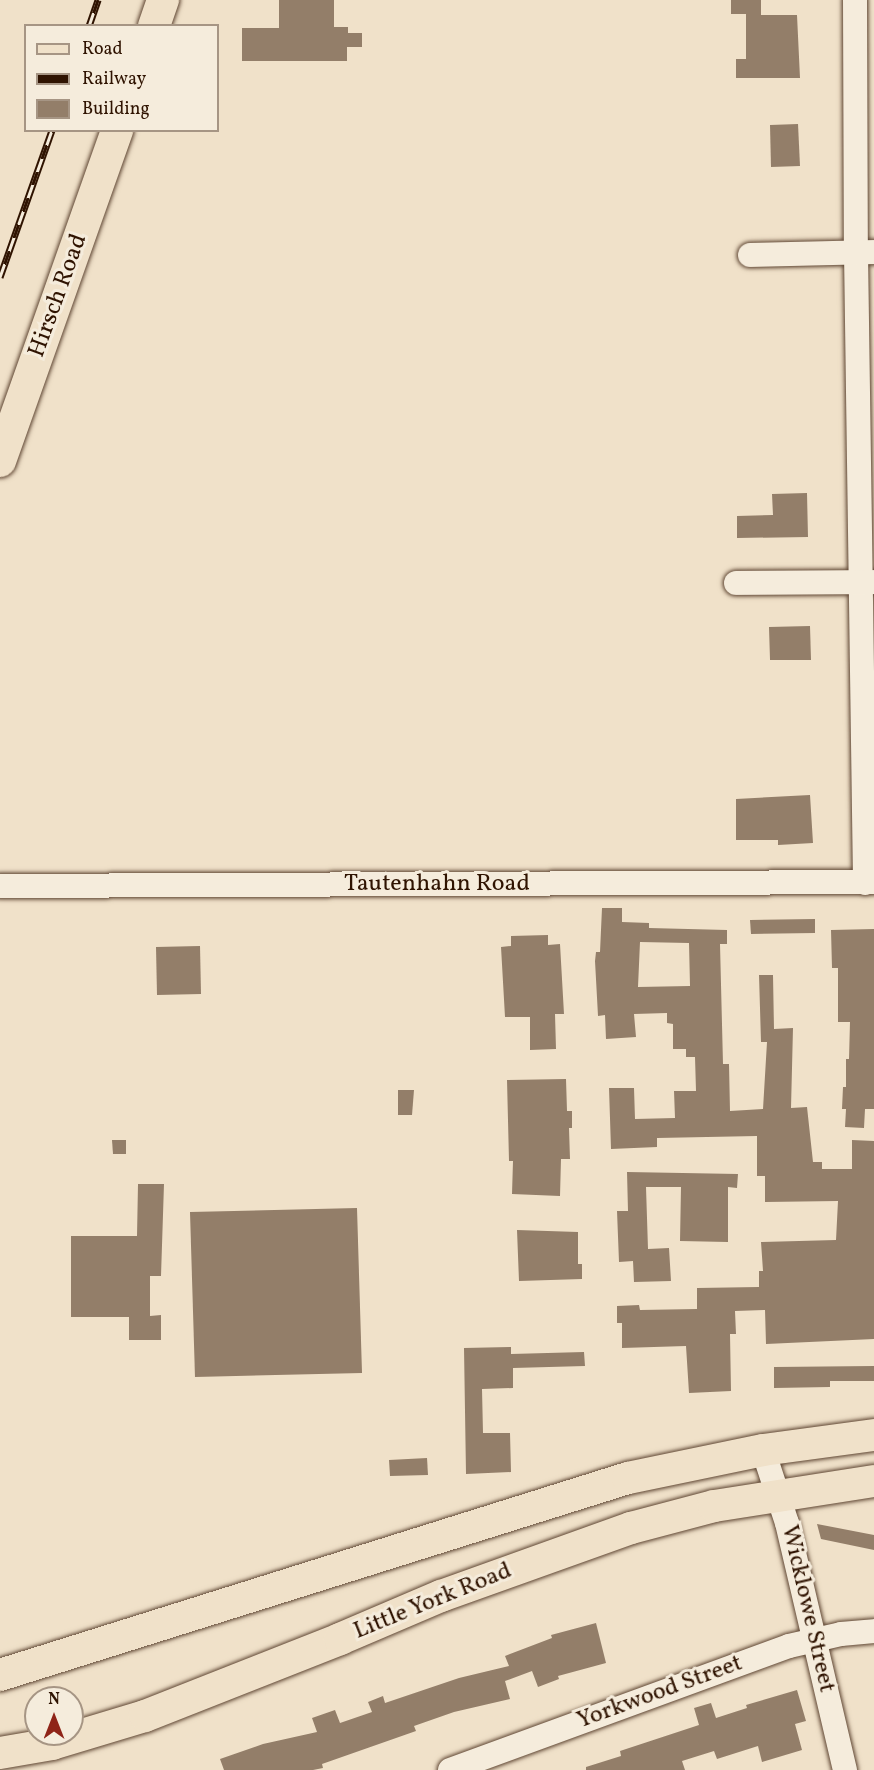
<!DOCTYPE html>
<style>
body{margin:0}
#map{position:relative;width:874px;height:1770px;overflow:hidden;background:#f0e1c9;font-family:Vollkorn,serif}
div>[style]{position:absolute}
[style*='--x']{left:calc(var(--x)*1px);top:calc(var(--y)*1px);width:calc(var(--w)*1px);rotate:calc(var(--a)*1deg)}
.building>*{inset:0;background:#937e69}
.roads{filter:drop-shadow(0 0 2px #5f4633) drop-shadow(0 0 2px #5f4633)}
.minor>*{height:24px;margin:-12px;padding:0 12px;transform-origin:12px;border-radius:12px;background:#f5ecdc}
.major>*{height:32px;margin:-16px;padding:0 16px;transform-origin:16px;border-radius:16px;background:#f0e1c9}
.rail>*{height:7px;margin-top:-3.5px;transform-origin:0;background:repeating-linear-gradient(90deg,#f5ecdc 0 14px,#2f1301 0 28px);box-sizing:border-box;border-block:2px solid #2f1301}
span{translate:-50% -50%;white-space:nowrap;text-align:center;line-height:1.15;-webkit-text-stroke:6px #f5ecdc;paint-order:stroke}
.street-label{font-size:24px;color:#2f1301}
.legend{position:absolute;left:24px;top:24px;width:195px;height:108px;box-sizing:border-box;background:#f5ecdc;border:2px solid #a69584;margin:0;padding:8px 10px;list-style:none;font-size:18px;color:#2f1301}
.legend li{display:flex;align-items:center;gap:12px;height:30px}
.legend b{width:30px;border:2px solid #a69584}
.north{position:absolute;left:24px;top:1686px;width:60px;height:60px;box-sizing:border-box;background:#f5ecdc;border:2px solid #a69584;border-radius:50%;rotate:0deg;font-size:16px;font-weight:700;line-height:24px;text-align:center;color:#2f1301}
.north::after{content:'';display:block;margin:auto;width:21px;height:27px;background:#8f2418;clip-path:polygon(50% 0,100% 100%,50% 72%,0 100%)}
</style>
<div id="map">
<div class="building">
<div style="clip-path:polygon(279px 0,334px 0,334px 27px,348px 27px,348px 33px,362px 33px,362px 47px,347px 47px,347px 61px,242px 61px,242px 28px,279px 28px)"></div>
<div style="clip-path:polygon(731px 0,761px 0,761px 15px,797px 15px,800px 78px,736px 78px,736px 59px,746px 59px,746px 14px,731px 14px)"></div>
<div style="clip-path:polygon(798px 124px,800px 166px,771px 167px,770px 125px)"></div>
<div style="clip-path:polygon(807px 493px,808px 537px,737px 538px,737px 516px,773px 515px,772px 494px)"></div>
<div style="clip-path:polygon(810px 626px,811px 660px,770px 660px,769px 627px)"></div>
<div style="clip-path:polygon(810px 795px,813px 843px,778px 845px,778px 840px,736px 840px,736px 799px)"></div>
<div style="clip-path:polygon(evenodd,602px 908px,622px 908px,622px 922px,649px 923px,649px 928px,727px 930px,727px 944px,720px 944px,723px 1064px,729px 1064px,730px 1111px,763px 1109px,767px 1042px,761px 1042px,759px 975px,773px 975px,774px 1029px,793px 1028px,791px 1108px,807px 1107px,813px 1162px,822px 1162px,822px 1169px,852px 1169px,852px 1140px,874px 1141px,874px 1339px,766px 1344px,765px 1310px,735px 1311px,736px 1334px,730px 1334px,731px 1391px,689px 1393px,686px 1346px,622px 1348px,622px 1323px,617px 1323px,617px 1306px,639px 1305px,640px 1310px,697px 1309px,697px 1288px,759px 1287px,759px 1271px,763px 1271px,761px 1242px,836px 1240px,838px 1201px,765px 1202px,765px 1176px,757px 1176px,757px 1136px,657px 1138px,657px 1147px,611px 1149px,609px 1088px,634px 1088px,635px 1119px,675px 1118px,674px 1091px,696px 1091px,695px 1057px,686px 1057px,686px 1049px,673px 1049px,673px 1024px,667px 1023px,667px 1013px,634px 1014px,636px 1037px,606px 1039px,605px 1015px,598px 1016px,595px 961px,596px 952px,600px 952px,602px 908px,640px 942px,689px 943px,690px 986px,638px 987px,640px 942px)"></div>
<div style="clip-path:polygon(815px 919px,815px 933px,751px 934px,750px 920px)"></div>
<div style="clip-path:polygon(874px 929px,874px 1109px,865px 1109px,864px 1128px,845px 1127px,846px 1109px,842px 1109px,843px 1087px,846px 1087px,846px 1059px,849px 1059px,850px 1022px,838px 1022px,838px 968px,832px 968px,831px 930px)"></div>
<div style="clip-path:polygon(548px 935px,548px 945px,560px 944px,564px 1014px,555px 1014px,556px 1049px,530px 1050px,530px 1017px,505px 1017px,501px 947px,511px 946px,511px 936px)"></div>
<div style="clip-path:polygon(200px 946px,201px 994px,157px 995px,156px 947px)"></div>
<div style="clip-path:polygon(566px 1079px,567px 1111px,572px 1111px,572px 1128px,569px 1128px,570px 1159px,561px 1159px,560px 1196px,512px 1194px,513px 1161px,509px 1161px,507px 1080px)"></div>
<div style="clip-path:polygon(398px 1090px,414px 1090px,412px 1115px,398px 1115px)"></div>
<div style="clip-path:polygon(112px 1140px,126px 1140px,126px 1154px,113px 1154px)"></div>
<div style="clip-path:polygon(627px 1172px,738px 1174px,737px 1188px,728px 1187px,728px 1242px,680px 1241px,681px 1187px,646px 1187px,648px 1249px,669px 1248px,671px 1281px,634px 1282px,633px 1261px,619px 1262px,617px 1211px,628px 1211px)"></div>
<div style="clip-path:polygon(138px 1184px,164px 1184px,161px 1276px,150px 1276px,150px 1316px,161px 1315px,161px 1340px,129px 1340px,129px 1317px,71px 1317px,71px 1236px,137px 1236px)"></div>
<div style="clip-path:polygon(357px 1208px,362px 1373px,195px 1377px,190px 1212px)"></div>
<div style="clip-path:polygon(517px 1230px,578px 1232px,578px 1264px,582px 1264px,582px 1279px,519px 1281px)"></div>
<div style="clip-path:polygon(511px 1347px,511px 1354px,584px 1352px,585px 1366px,513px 1368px,513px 1388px,482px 1389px,483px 1433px,510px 1433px,511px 1472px,466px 1474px,464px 1348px)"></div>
<div style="clip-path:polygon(874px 1366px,874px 1381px,830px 1381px,830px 1387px,774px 1388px,774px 1367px)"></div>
<div style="clip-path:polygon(427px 1458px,428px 1475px,390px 1476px,389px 1460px)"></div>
<div style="clip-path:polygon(817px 1524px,874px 1535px,874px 1550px,821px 1539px)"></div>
<div style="clip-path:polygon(596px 1623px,606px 1663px,558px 1676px,559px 1679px,538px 1687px,532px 1671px,505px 1681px,510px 1699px,454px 1712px,414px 1726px,416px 1731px,322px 1764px,323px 1768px,313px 1770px,224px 1770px,220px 1759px,263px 1744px,317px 1732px,312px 1718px,335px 1710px,340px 1723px,372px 1712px,368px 1702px,383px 1696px,385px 1703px,459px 1678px,509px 1666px,505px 1656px,552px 1638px,551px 1635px)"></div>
<div style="clip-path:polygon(797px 1690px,806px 1721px,795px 1724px,802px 1750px,762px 1762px,758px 1746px,717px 1759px,714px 1751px,682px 1761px,685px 1770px,586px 1770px,586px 1767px,621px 1756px,620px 1751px,699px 1725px,694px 1708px,711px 1703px,716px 1718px,747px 1708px,746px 1705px)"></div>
</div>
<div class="roads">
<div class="minor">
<div style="--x:855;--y:0;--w:252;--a:89.8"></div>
<div style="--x:856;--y:252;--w:631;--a:89.18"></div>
<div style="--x:750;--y:255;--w:124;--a:-1.4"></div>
<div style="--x:736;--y:583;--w:138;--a:-0.4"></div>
<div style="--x:0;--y:886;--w:874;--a:-0.26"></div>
<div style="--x:763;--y:1450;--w:77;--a:71.8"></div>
<div style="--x:787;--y:1523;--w:254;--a:76.8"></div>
<div style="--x:450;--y:1770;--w:361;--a:-20.1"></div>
<div style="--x:789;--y:1646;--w:53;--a:-13"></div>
<div style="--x:841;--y:1634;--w:33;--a:-5"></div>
</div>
<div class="major">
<div style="--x:154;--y:26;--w:28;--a:-71"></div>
<div style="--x:0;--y:461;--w:351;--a:-70.5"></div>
<div style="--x:0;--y:1675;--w:658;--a:-17.42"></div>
<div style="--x:628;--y:1478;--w:138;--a:-11.7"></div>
<div style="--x:763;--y:1450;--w:112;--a:-7.7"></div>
<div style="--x:0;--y:1753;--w:53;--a:-9.8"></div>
<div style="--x:52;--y:1744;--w:97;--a:-16.8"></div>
<div style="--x:145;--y:1716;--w:210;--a:-21.5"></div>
<div style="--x:340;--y:1639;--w:110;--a:-23.1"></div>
<div style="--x:441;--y:1596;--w:202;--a:-19.7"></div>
<div style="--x:631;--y:1528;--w:86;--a:-14.8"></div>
<div style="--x:714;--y:1506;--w:162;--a:-8.9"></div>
</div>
</div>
<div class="rail">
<div style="--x:89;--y:26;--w:28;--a:-71"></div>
<div style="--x:0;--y:277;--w:156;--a:-70.5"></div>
</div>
<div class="street-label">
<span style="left:59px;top:296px;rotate:-70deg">Hirsch Road</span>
<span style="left:437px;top:885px">Tautenhahn Road</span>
<span style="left:433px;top:1602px;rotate:-22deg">Little York Road</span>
<span style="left:807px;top:1609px;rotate:77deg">Wicklowe Street</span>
<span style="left:660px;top:1693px;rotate:-20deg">Yorkwood Street</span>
</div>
<ul class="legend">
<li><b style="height:8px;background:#f0e1c9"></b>Road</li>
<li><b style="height:8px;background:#2f1301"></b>Railway</li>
<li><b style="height:16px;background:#937e69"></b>Building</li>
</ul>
<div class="north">N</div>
</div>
